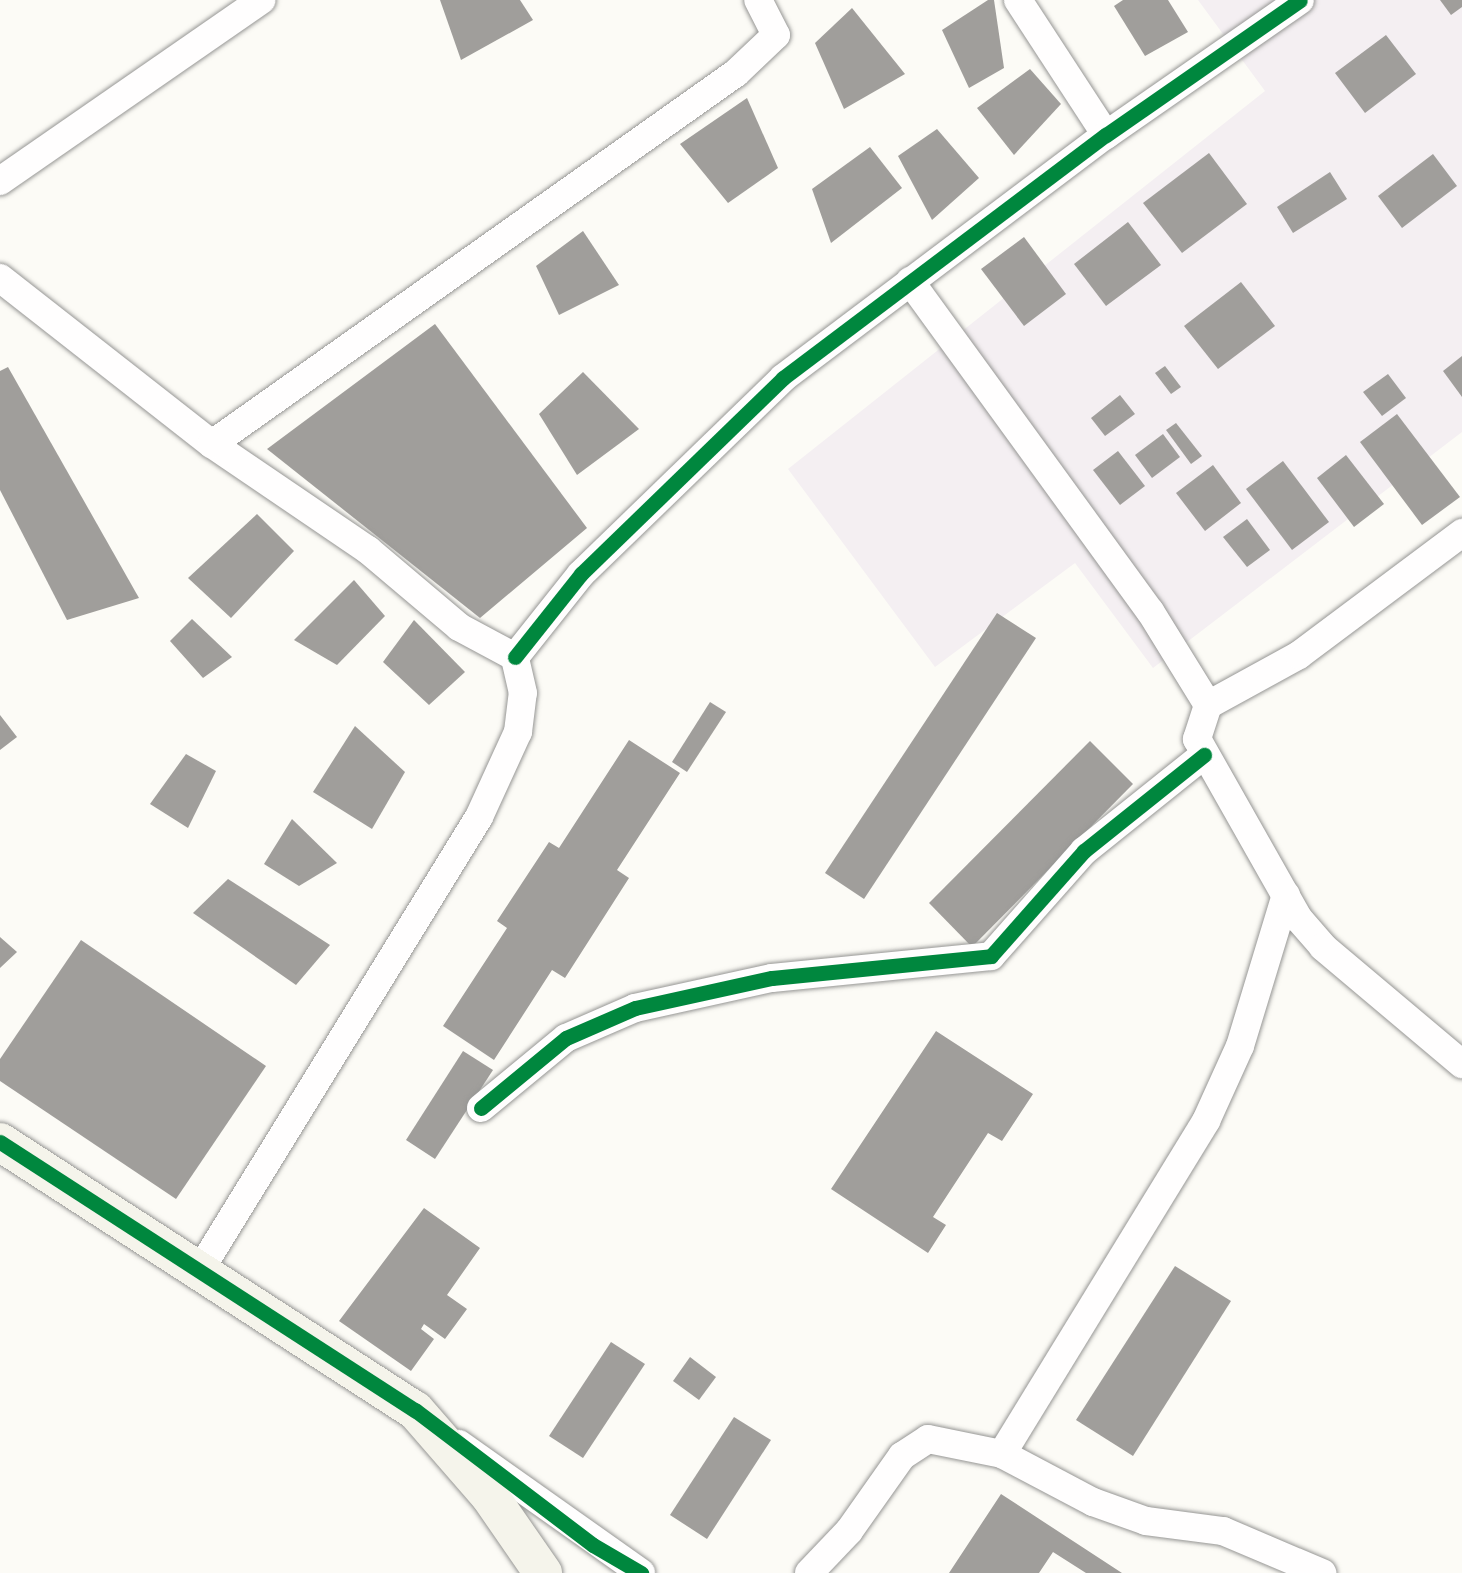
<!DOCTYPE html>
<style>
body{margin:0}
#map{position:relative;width:1462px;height:1573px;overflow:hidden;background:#fcfbf6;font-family:Bitter,serif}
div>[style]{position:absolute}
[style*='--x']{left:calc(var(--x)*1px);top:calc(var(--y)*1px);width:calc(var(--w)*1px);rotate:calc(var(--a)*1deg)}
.industrial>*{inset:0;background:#f4eff2}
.building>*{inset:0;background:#a09e9b}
.roads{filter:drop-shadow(0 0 2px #969694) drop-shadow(0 0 2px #969694)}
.street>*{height:28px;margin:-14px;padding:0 14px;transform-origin:14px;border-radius:14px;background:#fffefe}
.secondary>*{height:38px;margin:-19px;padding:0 19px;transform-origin:19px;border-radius:19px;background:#f5f4eb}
.cycleway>*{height:15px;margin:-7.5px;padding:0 7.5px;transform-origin:7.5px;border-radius:7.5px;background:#00873e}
span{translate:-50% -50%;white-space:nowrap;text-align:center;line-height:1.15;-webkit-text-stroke:10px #fff;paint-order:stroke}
</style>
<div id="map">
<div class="industrial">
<div style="clip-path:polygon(1198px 0,1462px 0,1462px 432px,1153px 668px,1075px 563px,935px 667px,788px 469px,1265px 91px)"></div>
</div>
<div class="building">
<div style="clip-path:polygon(440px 0,520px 0,533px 20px,461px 60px)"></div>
<div style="clip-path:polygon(988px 0,994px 0,1004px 68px,969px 88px,942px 30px)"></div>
<div style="clip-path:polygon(1123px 0,1168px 0,1188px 32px,1145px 56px,1114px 6px)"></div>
<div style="clip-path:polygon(1440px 0,1462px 0,1462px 7px,1451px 15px)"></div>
<div style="clip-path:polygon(852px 8px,905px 74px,844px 109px,815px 43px)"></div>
<div style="clip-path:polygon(1386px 35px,1416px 74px,1365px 113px,1335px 73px)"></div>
<div style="clip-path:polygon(1030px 69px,1061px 104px,1014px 155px,977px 108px)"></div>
<div style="clip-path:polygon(747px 98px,778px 168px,728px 203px,680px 144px)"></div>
<div style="clip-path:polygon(937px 129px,979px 178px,932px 220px,898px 156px)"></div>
<div style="clip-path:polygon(870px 147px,902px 188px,831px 243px,812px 189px)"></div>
<div style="clip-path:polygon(1209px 153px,1247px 204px,1182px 253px,1143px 203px)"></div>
<div style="clip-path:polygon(1433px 154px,1457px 186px,1402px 228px,1378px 196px)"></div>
<div style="clip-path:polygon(1330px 172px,1347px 199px,1293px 233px,1277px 207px)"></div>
<div style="clip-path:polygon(1128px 222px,1161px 265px,1106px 306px,1074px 264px)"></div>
<div style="clip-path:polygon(583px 231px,619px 285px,559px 315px,536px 266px)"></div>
<div style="clip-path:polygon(1024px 237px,1066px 294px,1024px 326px,981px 269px)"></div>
<div style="clip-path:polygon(1241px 282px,1275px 326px,1218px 369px,1184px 326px)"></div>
<div style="clip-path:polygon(435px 324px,587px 528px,480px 618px,267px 449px)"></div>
<div style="clip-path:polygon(1462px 356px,1462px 397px,1443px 371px)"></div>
<div style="clip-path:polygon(1165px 366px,1181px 387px,1171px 394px,1155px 373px)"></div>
<div style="clip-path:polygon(8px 367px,139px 598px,67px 620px,0 490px,0 371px)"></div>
<div style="clip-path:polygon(583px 372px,639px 429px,577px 475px,539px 414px)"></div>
<div style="clip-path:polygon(1388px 374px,1406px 398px,1382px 416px,1363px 392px)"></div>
<div style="clip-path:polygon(1120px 395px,1135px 414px,1105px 436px,1091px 418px)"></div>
<div style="clip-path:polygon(1397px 414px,1460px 497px,1422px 525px,1360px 442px)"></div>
<div style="clip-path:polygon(1176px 423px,1202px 456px,1191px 464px,1166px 430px)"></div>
<div style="clip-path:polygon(1163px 434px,1180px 457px,1152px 478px,1135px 455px)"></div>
<div style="clip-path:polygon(1118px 451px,1145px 486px,1120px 505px,1093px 470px)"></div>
<div style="clip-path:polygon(1346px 455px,1384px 504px,1354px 527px,1317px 478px)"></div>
<div style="clip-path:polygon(1283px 461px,1329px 522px,1292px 550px,1246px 489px)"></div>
<div style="clip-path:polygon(1213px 465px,1241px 503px,1205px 531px,1176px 493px)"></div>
<div style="clip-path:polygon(257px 514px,294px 551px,231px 618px,188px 578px)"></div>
<div style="clip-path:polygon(1247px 519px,1270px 550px,1247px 567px,1223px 537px)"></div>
<div style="clip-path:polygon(354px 580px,385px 616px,337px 665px,294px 640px)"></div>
<div style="clip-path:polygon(997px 613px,1036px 638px,864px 899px,825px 873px)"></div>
<div style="clip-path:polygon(192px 619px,232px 657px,203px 678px,170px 641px)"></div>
<div style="clip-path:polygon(414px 620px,465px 672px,429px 705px,383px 662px)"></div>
<div style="clip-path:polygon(710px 702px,726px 712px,687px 772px,672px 762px)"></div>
<div style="clip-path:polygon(0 715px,17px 737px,0 750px)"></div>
<div style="clip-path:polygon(355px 726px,405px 772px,372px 829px,313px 792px)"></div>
<div style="clip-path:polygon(629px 740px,680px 773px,617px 870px,629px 878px,565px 978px,552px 970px,494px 1060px,443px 1026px,507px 928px,497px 921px,549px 842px,559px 848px)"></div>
<div style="clip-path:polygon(1090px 741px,1133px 784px,972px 947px,929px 903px)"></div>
<div style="clip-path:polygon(186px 754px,216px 771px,188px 828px,150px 804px)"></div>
<div style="clip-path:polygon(292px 819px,337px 863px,299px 886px,264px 864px)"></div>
<div style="clip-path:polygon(228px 879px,330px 945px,296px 985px,193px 913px)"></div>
<div style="clip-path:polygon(0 937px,17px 952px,0 968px)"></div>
<div style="clip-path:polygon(81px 940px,266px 1066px,176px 1199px,0 1081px,0 1059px)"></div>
<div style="clip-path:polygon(936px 1031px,1033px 1094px,1002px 1141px,988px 1133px,933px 1217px,946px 1225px,928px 1253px,831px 1189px)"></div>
<div style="clip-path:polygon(463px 1051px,493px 1070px,435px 1159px,406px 1140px)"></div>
<div style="clip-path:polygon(424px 1208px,480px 1248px,447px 1295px,467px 1309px,445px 1339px,424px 1324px,421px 1329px,434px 1339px,411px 1371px,339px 1321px)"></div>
<div style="clip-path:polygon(1175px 1266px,1231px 1301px,1133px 1456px,1076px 1420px)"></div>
<div style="clip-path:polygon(611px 1342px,645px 1364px,583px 1458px,549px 1436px)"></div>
<div style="clip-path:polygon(690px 1357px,716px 1377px,699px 1400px,673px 1381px)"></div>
<div style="clip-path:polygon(734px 1417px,771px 1440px,707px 1539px,670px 1515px)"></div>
<div style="clip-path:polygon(1001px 1494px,1122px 1573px,1086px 1573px,1053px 1552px,1039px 1573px,949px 1573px)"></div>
</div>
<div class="roads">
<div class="street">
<div style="--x:1018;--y:0;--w:161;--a:56.9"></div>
<div style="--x:0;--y:181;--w:318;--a:-34.7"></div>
<div style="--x:0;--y:278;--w:269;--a:38.1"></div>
<div style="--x:212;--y:444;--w:189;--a:34.2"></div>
<div style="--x:368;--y:550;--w:119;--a:40.2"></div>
<div style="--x:459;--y:627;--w:64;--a:28.2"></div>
<div style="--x:910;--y:281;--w:408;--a:54"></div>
<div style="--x:1150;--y:611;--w:110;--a:58.3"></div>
<div style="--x:212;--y:444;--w:642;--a:-35.3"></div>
<div style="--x:736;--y:73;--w:55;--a:-43.5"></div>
<div style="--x:776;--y:35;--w:39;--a:-117"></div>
<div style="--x:515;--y:657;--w:106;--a:-51.5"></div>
<div style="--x:581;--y:574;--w:281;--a:-44.1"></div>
<div style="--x:783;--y:378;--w:404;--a:-37"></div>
<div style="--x:1106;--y:135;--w:236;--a:-34.8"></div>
<div style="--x:1208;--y:705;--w:36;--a:108"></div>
<div style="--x:1197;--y:739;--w:207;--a:60.5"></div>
<div style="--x:1299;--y:919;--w:37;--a:49"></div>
<div style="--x:1323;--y:947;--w:182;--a:40.1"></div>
<div style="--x:1208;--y:705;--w:104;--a:-28.8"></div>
<div style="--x:1299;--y:655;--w:204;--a:-36.8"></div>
<div style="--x:481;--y:1108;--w:110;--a:-39.5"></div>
<div style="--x:566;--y:1038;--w:75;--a:-23.5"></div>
<div style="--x:635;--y:1008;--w:140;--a:-12.4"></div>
<div style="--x:772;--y:978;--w:220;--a:-5.7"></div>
<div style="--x:991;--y:956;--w:140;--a:-48.5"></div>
<div style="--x:1084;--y:851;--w:154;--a:-38.7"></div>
<div style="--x:197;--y:1275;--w:538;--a:-58.38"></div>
<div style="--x:479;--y:817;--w:94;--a:-65.4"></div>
<div style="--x:518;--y:732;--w:39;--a:-83"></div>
<div style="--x:523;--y:693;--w:37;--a:-103"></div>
<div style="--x:459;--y:1444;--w:223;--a:35.3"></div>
<div style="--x:1002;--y:1454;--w:391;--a:-58.5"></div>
<div style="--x:1206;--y:1121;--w:82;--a:-65.6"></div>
<div style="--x:1240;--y:1046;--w:158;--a:-73.1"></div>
<div style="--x:809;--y:1573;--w:58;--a:-46.4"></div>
<div style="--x:849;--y:1531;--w:92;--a:-54.8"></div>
<div style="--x:902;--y:1456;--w:31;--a:-33"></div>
<div style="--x:928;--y:1439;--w:76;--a:11.5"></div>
<div style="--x:1002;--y:1454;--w:103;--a:27.8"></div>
<div style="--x:1093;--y:1502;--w:56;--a:19.7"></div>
<div style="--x:1146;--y:1521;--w:78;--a:7.4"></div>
<div style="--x:1223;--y:1531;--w:108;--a:23"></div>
</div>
<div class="secondary">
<div style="--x:0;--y:1142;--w:494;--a:32.9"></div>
<div style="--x:415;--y:1410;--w:113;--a:49"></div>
<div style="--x:489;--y:1495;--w:95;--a:55.3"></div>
</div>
</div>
<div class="cycleway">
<div style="--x:515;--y:657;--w:106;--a:-51.5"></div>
<div style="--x:581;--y:574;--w:281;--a:-44.1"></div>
<div style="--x:783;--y:378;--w:404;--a:-37"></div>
<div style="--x:1106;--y:135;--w:236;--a:-34.8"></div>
<div style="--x:481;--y:1108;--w:110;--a:-39.5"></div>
<div style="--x:566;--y:1038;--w:75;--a:-23.5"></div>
<div style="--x:635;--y:1008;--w:140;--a:-12.4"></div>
<div style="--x:772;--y:978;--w:220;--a:-5.7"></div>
<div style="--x:991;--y:956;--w:140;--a:-48.5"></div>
<div style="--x:1084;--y:851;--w:154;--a:-38.7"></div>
<div style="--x:0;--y:1142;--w:494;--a:32.9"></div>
<div style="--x:415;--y:1410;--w:223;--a:37.2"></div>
<div style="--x:593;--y:1545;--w:56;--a:30.3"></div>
</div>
</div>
